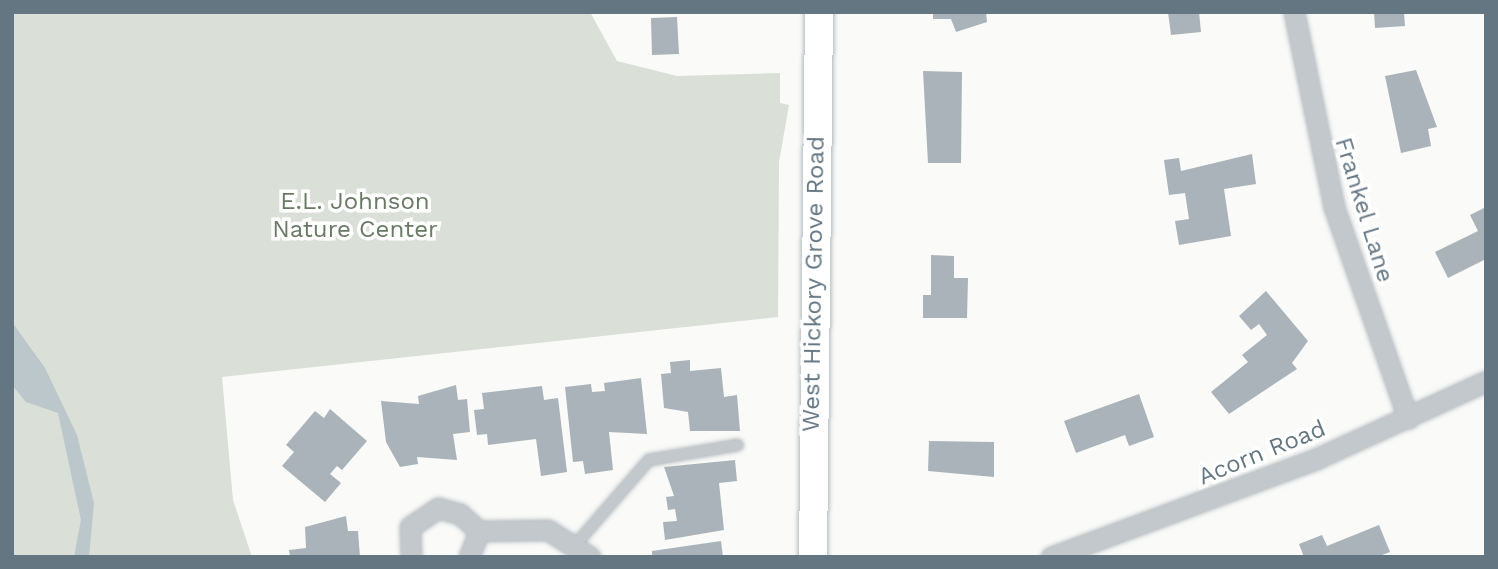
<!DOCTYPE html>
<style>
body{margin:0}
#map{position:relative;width:1498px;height:569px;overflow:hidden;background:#fafaf8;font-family:"Work Sans",sans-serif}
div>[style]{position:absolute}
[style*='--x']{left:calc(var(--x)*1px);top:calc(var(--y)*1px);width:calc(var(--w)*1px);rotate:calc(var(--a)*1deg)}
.green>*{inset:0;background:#dadfd7}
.water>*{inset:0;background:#bbc7cb}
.building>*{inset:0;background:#aab3b9}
.roads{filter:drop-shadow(0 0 2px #b3babf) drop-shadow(0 0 2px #b3babf)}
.lane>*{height:10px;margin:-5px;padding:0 5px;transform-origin:5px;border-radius:5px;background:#c3c8cc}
.street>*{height:19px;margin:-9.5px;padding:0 9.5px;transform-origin:9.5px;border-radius:9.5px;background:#c3c8cc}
.secondary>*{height:28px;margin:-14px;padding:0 14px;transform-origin:14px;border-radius:14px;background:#fff}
span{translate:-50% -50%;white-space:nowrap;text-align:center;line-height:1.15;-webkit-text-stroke:7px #fff;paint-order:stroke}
.park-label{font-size:24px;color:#687a64}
.street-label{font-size:24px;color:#657683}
.frame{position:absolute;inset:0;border:14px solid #657683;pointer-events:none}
</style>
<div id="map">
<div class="green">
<div style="clip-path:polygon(12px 12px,590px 12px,617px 61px,677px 76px,780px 73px,780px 103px,789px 105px,779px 162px,778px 317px,222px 377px,233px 500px,252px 557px,12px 557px)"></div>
</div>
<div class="water">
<div style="clip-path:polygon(12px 322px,45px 368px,77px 435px,94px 503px,89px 557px,74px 557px,81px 520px,58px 413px,26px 402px,12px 385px)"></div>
</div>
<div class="building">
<div style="clip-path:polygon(933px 12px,986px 12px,987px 22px,956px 32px,951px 19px,933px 19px)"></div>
<div style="clip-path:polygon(1168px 12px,1199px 12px,1201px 32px,1171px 35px)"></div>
<div style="clip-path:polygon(1374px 12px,1404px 12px,1405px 26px,1375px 28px)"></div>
<div style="clip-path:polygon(677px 17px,679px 54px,652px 55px,651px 18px)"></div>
<div style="clip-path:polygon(1416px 70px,1437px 127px,1428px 129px,1431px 146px,1401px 153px,1385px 76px)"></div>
<div style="clip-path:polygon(923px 71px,962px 72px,961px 163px,928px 163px)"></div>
<div style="clip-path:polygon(1252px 154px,1256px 184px,1224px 189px,1231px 236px,1179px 245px,1175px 221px,1189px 219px,1185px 193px,1169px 195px,1164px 160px,1179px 158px,1181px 171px)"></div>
<div style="clip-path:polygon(1486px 207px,1486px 259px,1448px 278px,1435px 252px,1478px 231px,1470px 215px)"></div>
<div style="clip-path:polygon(931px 255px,954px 256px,954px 278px,968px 278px,967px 318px,923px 318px,923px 295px,931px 295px)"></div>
<div style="clip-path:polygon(1266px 291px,1308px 341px,1292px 363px,1297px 369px,1229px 414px,1211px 392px,1248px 362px,1242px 355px,1267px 335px,1259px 324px,1251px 330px,1239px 316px)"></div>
<div style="clip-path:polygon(690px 360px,690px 371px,721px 368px,724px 397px,737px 395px,740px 431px,690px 431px,688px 412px,664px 408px,661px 374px,671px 373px,670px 362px)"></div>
<div style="clip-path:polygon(641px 378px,647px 434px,609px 432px,613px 470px,585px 474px,583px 461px,573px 462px,565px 387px,591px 384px,592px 392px,605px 391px,604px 383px)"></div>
<div style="clip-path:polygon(456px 385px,458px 400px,467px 399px,470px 432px,453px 434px,457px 460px,417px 457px,418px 464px,400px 467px,386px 442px,381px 401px,419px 404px,418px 396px)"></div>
<div style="clip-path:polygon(542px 386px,544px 400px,558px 398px,567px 472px,541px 476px,536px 439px,488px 445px,487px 434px,477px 435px,474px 410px,484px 409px,482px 393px)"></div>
<div style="clip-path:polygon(1139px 394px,1154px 437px,1129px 446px,1125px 435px,1076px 453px,1064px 421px)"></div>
<div style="clip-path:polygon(330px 409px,367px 441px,342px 470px,337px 466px,330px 474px,341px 483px,325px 502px,282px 466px,294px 452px,286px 445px,315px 411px,324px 418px)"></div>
<div style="clip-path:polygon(929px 441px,994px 442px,994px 477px,928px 471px)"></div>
<div style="clip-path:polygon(735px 460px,737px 481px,719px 483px,724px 530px,665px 540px,663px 522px,677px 521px,675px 509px,668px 510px,666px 497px,674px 496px,664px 467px)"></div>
<div style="clip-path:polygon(346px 516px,348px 531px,358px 531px,360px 557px,290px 557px,289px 550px,306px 548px,305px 527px)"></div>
<div style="clip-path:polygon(1379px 525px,1390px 552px,1377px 557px,1304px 557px,1299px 544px,1322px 535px,1327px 546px)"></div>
<div style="clip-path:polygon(721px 541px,723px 557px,652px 557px,652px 551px)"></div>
</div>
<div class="roads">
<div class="lane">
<div style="--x:577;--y:543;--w:110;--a:-49.1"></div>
<div style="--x:649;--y:460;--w:90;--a:-9.6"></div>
</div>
<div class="street">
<div style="--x:1294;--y:12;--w:199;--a:78.4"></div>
<div style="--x:1334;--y:207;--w:224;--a:70.7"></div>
<div style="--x:479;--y:531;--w:69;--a:-0.8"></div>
<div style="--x:548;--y:530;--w:50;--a:32.7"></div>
<div style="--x:411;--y:557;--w:30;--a:-92"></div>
<div style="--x:410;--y:527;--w:34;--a:-34"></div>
<div style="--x:438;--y:508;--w:23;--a:15"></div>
<div style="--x:460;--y:514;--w:25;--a:42"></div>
<div style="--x:479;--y:531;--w:28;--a:111"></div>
<div style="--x:1051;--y:557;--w:283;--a:-20.3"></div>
<div style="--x:1316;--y:459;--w:187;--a:-24.6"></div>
</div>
<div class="secondary">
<div style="--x:813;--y:557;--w:545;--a:-89.37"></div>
</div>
</div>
<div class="park-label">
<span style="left:355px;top:216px">E.L. Johnson<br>Nature Center</span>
</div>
<div class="street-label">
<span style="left:1364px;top:210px;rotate:73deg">Frankel Lane</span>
<span style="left:814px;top:284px;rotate:-89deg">West Hickory Grove Road</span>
<span style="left:1262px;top:453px;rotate:-22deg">Acorn Road</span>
</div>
<div class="frame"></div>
</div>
